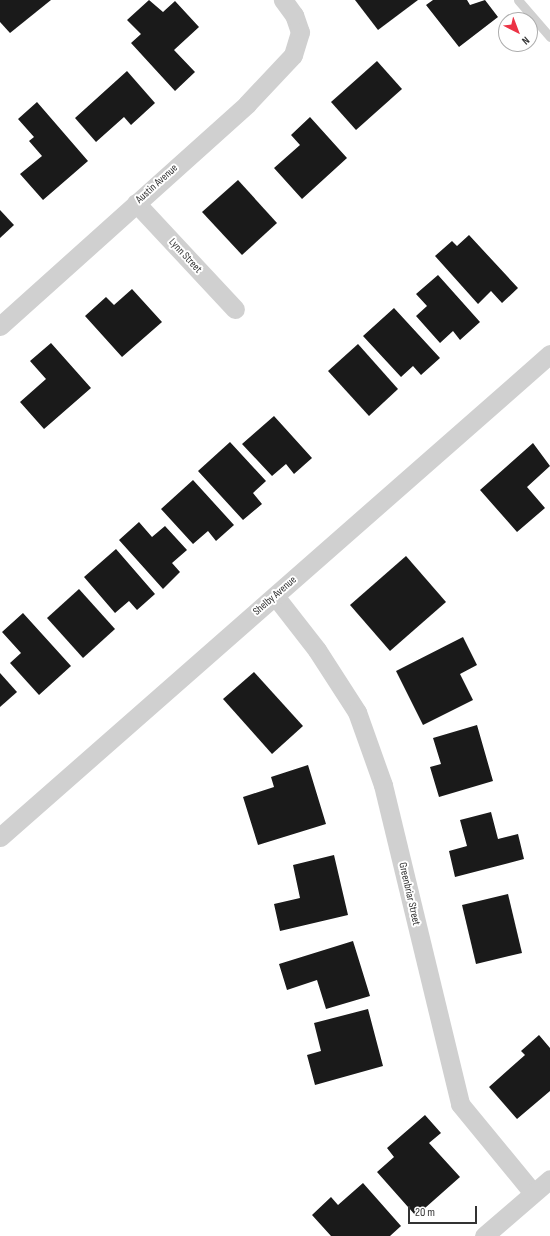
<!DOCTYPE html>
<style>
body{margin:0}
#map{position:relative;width:550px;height:1236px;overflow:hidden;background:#fff;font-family:"Sofia Sans Condensed",sans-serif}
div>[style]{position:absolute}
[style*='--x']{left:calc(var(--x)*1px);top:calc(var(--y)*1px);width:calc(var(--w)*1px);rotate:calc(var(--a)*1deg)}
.building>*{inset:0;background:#1a1a1a}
.lane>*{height:9px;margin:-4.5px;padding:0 4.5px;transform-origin:4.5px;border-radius:4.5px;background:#d0d0d0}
.street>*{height:19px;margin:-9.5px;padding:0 9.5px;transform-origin:9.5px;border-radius:9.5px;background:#d0d0d0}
span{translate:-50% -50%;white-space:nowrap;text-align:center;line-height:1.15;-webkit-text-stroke:4px #fff;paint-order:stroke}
.street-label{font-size:11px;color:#333}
.north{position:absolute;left:498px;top:12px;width:40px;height:40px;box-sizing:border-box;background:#fff;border:1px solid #adadad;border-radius:50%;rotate:138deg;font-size:11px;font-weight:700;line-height:16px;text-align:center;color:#333}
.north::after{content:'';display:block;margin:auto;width:14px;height:18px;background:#ec3345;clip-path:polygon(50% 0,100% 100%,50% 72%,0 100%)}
.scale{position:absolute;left:408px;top:1206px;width:69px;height:18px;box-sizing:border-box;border:2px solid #333;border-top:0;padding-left:5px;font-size:12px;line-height:14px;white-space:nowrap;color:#333;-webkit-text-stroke:3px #fff;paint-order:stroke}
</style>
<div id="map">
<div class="building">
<div style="clip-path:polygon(0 0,51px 0,10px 33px,0 22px)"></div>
<div style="clip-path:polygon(149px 0,163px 12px,175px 1px,199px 27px,174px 50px,195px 72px,175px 91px,131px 43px,141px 34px,127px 20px)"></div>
<div style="clip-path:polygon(355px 0,418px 0,378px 30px)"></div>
<div style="clip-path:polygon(433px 0,467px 0,470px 5px,485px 0,498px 17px,459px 47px,426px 5px)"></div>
<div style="clip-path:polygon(377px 61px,402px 89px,356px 130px,331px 102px)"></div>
<div style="clip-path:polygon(127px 71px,155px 103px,131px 125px,124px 117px,96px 142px,75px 118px)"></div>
<div style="clip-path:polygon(37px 102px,88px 161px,43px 200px,20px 174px,42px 156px,29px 141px,34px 137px,18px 119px)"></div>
<div style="clip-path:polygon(310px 117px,347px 158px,302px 199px,274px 168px,300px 145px,291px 135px)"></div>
<div style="clip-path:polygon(238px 180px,277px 223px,242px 255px,202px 212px)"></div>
<div style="clip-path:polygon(0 210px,14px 225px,0 238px)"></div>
<div style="clip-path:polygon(469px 235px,518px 288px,502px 303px,491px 291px,478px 304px,435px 256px,452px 241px,457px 246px)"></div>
<div style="clip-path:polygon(438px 275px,480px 322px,460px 340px,453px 331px,440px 343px,416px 316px,427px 306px,416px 294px)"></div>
<div style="clip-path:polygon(132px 289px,162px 322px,122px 357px,85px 316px,106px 297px,114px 305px)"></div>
<div style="clip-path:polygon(394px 308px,440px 358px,421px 375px,413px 366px,401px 377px,363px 336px)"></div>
<div style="clip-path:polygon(51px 343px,91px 388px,44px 429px,20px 402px,46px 379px,30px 361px)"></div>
<div style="clip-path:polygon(358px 344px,398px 389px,369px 416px,328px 371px)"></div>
<div style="clip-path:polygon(274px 416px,312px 458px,294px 474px,286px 464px,272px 476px,242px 444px)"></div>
<div style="clip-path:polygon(230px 442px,266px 481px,253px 493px,262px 504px,243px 520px,198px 471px)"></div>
<div style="clip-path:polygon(533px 443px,550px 466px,527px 487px,545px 508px,517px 532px,480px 490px)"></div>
<div style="clip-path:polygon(193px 480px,234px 525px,216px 541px,208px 531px,193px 544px,161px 509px)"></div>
<div style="clip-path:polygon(139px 522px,152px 537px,165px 526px,187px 550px,172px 563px,180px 572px,163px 589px,119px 540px)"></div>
<div style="clip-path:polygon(116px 549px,155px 594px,137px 610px,129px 601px,115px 613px,84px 577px)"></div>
<div style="clip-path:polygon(406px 556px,446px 602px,390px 651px,350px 605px)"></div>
<div style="clip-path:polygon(79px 589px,115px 629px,83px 658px,47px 618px)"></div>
<div style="clip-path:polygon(23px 613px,71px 666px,39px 695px,10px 663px,21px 653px,2px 632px)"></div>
<div style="clip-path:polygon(463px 637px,477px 665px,460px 674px,473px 700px,423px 725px,396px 671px)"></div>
<div style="clip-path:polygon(254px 672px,303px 726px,272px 754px,223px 699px)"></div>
<div style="clip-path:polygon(0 673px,17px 692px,0 707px)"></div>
<div style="clip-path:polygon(477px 725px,493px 781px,439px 797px,430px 767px,441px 764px,433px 738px)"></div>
<div style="clip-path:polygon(308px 765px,326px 824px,258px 845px,243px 797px,274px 787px,271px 777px)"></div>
<div style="clip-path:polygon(491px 812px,498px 839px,518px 834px,524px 859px,455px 877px,449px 851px,467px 846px,460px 820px)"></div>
<div style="clip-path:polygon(334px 855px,348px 915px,280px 931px,274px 904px,300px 898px,293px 865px)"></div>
<div style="clip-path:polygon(508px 894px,522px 953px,476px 964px,462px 905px)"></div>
<div style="clip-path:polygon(353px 941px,370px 996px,326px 1009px,317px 980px,287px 990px,279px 964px)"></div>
<div style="clip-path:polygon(368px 1009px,383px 1066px,315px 1085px,307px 1055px,321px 1051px,314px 1023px)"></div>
<div style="clip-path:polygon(539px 1035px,550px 1048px,550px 1091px,517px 1119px,489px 1087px,525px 1055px,521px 1051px)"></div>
<div style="clip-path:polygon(425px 1115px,441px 1133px,429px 1143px,460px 1177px,416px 1216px,377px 1172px,394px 1157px,387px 1148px)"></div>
<div style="clip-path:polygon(363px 1183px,401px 1226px,390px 1236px,331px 1236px,312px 1215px,331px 1197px,338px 1205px)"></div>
</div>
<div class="lane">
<div style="--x:518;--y:0;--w:49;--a:49.1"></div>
</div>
<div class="street">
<div style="--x:136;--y:203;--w:145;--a:47"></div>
<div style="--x:0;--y:326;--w:332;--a:-41.9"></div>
<div style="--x:247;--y:104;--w:67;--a:-46.8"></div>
<div style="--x:293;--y:55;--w:24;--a:-73"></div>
<div style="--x:300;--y:32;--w:18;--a:-109"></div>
<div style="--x:294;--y:15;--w:19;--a:-126"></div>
<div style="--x:275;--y:596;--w:68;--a:52.1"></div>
<div style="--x:317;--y:650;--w:74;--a:57.2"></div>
<div style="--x:357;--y:712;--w:77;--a:70.4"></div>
<div style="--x:383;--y:785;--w:328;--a:76.4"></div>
<div style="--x:460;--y:1104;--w:115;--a:50.6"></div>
<div style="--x:0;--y:837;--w:732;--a:-41.29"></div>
<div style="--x:484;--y:1236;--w:87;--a:-40.8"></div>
</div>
<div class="street-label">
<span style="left:157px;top:184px;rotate:-42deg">Austin Avenue</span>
<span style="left:185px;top:256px;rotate:47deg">Lynn Street</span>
<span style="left:275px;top:596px;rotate:-41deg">Shelby Avenue</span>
<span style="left:409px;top:894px;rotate:77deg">Greenbriar Street</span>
</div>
<div class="north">N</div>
<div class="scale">20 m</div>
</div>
